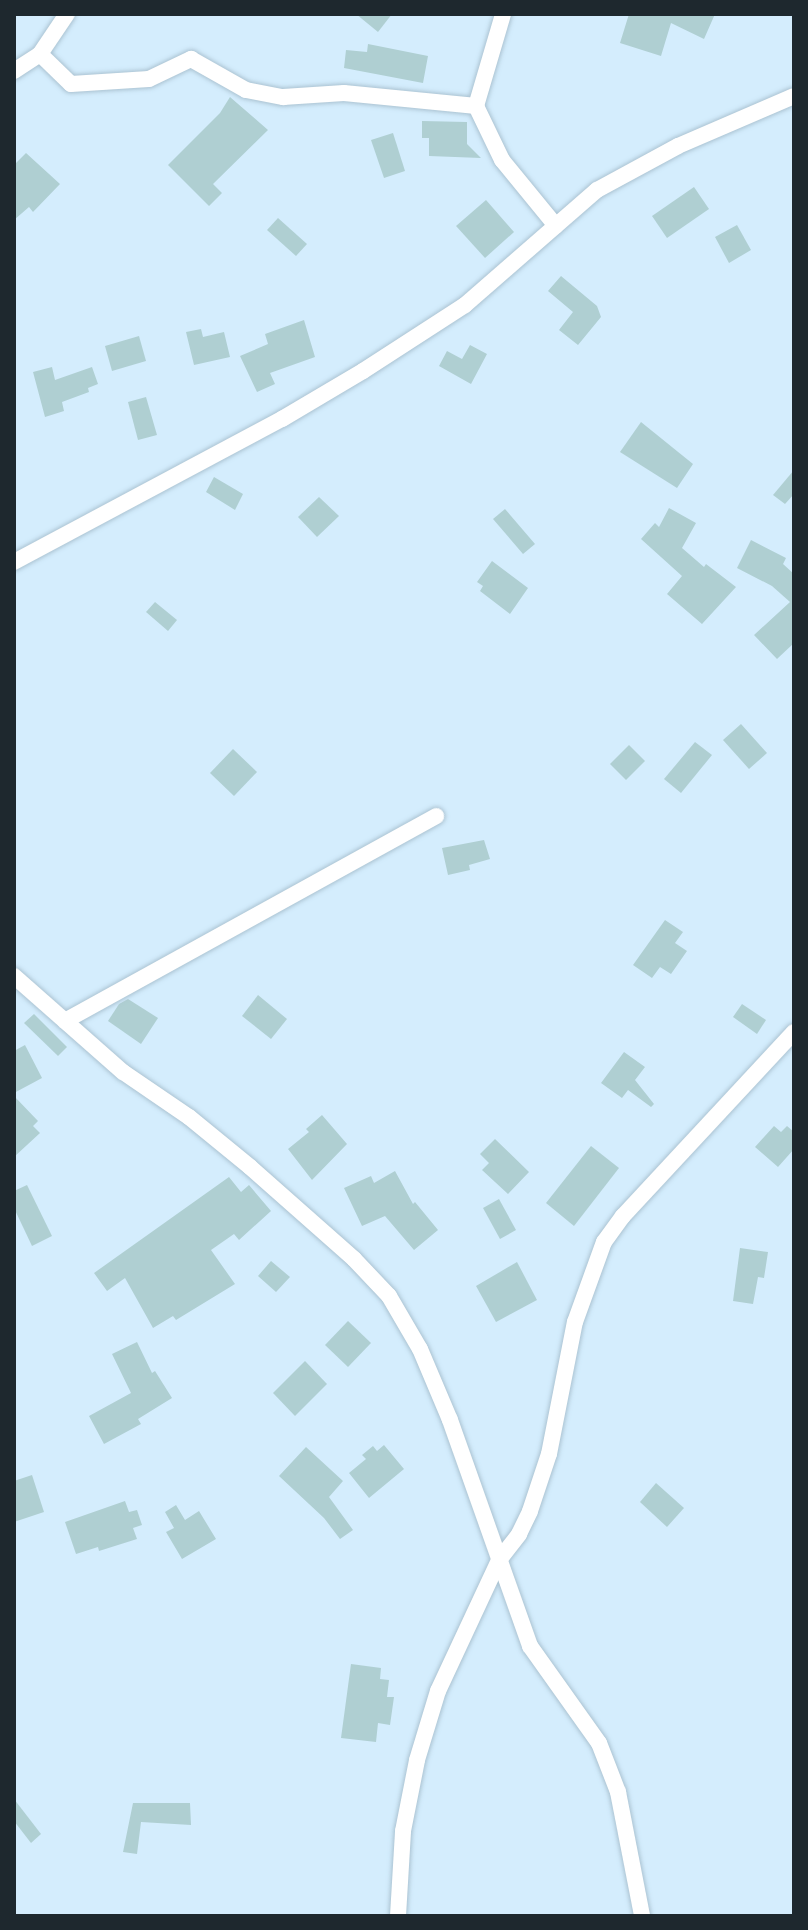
<!DOCTYPE html>
<style>
body{margin:0}
#map{position:relative;width:808px;height:1930px;overflow:hidden;background:#d4edfd;font-family:"Fira Sans",sans-serif}
div>[style]{position:absolute}
[style*='--x']{left:calc(var(--x)*1px);top:calc(var(--y)*1px);width:calc(var(--w)*1px);rotate:calc(var(--a)*1deg)}
.building>*{inset:0;background:#afcfd2}
.roads{filter:drop-shadow(0 0 2px #abc3d2) drop-shadow(0 0 2px #abc3d2)}
.minor>*{height:16px;margin:-8px;padding:0 8px;transform-origin:8px;border-radius:8px;background:#fff}
span{translate:-50% -50%;white-space:nowrap;text-align:center;line-height:1.15;-webkit-text-stroke:6px #fff;paint-order:stroke}
.frame{position:absolute;inset:0;border:16px solid #1e282e;pointer-events:none}
</style>
<div id="map">
<div class="building">
<div style="clip-path:polygon(356px 14px,392px 14px,378px 32px)"></div>
<div style="clip-path:polygon(629px 14px,715px 14px,704px 39px,671px 23px,661px 56px,620px 43px)"></div>
<div style="clip-path:polygon(368px 44px,428px 56px,423px 83px,344px 68px,346px 50px,367px 52px)"></div>
<div style="clip-path:polygon(230px 97px,268px 130px,213px 184px,222px 193px,209px 206px,168px 165px,220px 113px)"></div>
<div style="clip-path:polygon(422px 121px,467px 122px,467px 144px,481px 158px,429px 156px,429px 138px,422px 138px)"></div>
<div style="clip-path:polygon(393px 133px,405px 171px,384px 178px,371px 140px)"></div>
<div style="clip-path:polygon(26px 153px,60px 184px,33px 212px,29px 207px,14px 220px,14px 165px)"></div>
<div style="clip-path:polygon(694px 187px,709px 209px,667px 238px,652px 216px)"></div>
<div style="clip-path:polygon(486px 200px,514px 232px,485px 258px,456px 226px)"></div>
<div style="clip-path:polygon(278px 218px,307px 244px,296px 256px,267px 230px)"></div>
<div style="clip-path:polygon(737px 225px,751px 250px,729px 263px,715px 237px)"></div>
<div style="clip-path:polygon(561px 276px,597px 306px,601px 317px,578px 345px,559px 330px,573px 312px,548px 291px)"></div>
<div style="clip-path:polygon(304px 320px,315px 357px,270px 373px,275px 384px,257px 392px,240px 356px,268px 344px,265px 334px)"></div>
<div style="clip-path:polygon(201px 329px,203px 337px,224px 332px,230px 357px,194px 365px,186px 332px)"></div>
<div style="clip-path:polygon(139px 336px,146px 361px,112px 371px,105px 346px)"></div>
<div style="clip-path:polygon(470px 345px,487px 354px,471px 384px,439px 366px,447px 351px,462px 359px)"></div>
<div style="clip-path:polygon(52px 367px,55px 380px,92px 367px,98px 384px,88px 388px,89px 392px,62px 402px,64px 411px,45px 417px,33px 372px)"></div>
<div style="clip-path:polygon(146px 397px,157px 435px,138px 440px,128px 402px)"></div>
<div style="clip-path:polygon(641px 422px,693px 464px,677px 488px,620px 452px)"></div>
<div style="clip-path:polygon(794px 470px,794px 494px,785px 504px,773px 495px)"></div>
<div style="clip-path:polygon(214px 477px,243px 494px,235px 510px,206px 492px)"></div>
<div style="clip-path:polygon(319px 497px,339px 516px,317px 537px,298px 517px)"></div>
<div style="clip-path:polygon(669px 508px,696px 523px,682px 548px,704px 567px,706px 564px,736px 587px,702px 624px,667px 594px,682px 576px,641px 539px,655px 523px,659px 527px)"></div>
<div style="clip-path:polygon(505px 509px,535px 544px,523px 554px,493px 519px)"></div>
<div style="clip-path:polygon(751px 540px,786px 558px,783px 564px,794px 574px,794px 643px,777px 659px,754px 635px,790px 602px,772px 586px,737px 568px)"></div>
<div style="clip-path:polygon(492px 561px,528px 588px,510px 614px,480px 591px,483px 586px,477px 582px)"></div>
<div style="clip-path:polygon(155px 602px,177px 620px,168px 631px,146px 612px)"></div>
<div style="clip-path:polygon(741px 724px,767px 753px,749px 769px,723px 740px)"></div>
<div style="clip-path:polygon(695px 742px,712px 755px,681px 793px,664px 779px)"></div>
<div style="clip-path:polygon(629px 745px,645px 761px,626px 780px,610px 764px)"></div>
<div style="clip-path:polygon(233px 749px,257px 772px,234px 796px,210px 773px)"></div>
<div style="clip-path:polygon(484px 840px,490px 859px,469px 865px,470px 870px,448px 875px,442px 848px)"></div>
<div style="clip-path:polygon(665px 920px,683px 932px,675px 943px,687px 951px,671px 974px,660px 967px,652px 978px,633px 965px)"></div>
<div style="clip-path:polygon(258px 995px,287px 1019px,271px 1039px,242px 1016px)"></div>
<div style="clip-path:polygon(128px 999px,158px 1018px,141px 1044px,108px 1021px,119px 1004px)"></div>
<div style="clip-path:polygon(742px 1004px,766px 1020px,757px 1034px,733px 1017px)"></div>
<div style="clip-path:polygon(34px 1014px,67px 1047px,58px 1056px,24px 1023px)"></div>
<div style="clip-path:polygon(25px 1045px,42px 1078px,14px 1093px,14px 1051px)"></div>
<div style="clip-path:polygon(624px 1052px,645px 1067px,635px 1080px,654px 1104px,651px 1107px,628px 1090px,622px 1098px,601px 1083px)"></div>
<div style="clip-path:polygon(14px 1096px,38px 1121px,33px 1126px,40px 1133px,14px 1157px)"></div>
<div style="clip-path:polygon(322px 1115px,347px 1144px,312px 1180px,288px 1149px,309px 1132px,306px 1129px)"></div>
<div style="clip-path:polygon(774px 1126px,781px 1132px,787px 1126px,794px 1132px,794px 1149px,778px 1167px,755px 1147px)"></div>
<div style="clip-path:polygon(495px 1139px,529px 1172px,508px 1194px,482px 1170px,489px 1163px,480px 1154px)"></div>
<div style="clip-path:polygon(591px 1146px,619px 1168px,574px 1226px,546px 1203px)"></div>
<div style="clip-path:polygon(395px 1171px,413px 1204px,415px 1202px,438px 1230px,414px 1250px,385px 1216px,362px 1226px,344px 1188px,371px 1176px,374px 1183px)"></div>
<div style="clip-path:polygon(229px 1177px,241px 1192px,249px 1185px,271px 1211px,239px 1240px,234px 1234px,211px 1250px,235px 1284px,176px 1320px,173px 1316px,153px 1328px,125px 1278px,107px 1291px,94px 1273px)"></div>
<div style="clip-path:polygon(27px 1185px,52px 1236px,32px 1246px,14px 1208px,14px 1191px)"></div>
<div style="clip-path:polygon(499px 1199px,516px 1230px,500px 1239px,483px 1208px)"></div>
<div style="clip-path:polygon(740px 1248px,768px 1252px,764px 1278px,758px 1277px,753px 1304px,733px 1301px)"></div>
<div style="clip-path:polygon(271px 1261px,290px 1277px,276px 1292px,258px 1276px)"></div>
<div style="clip-path:polygon(517px 1262px,537px 1300px,496px 1322px,476px 1286px)"></div>
<div style="clip-path:polygon(348px 1321px,371px 1343px,348px 1367px,325px 1345px)"></div>
<div style="clip-path:polygon(137px 1342px,152px 1373px,155px 1371px,172px 1398px,138px 1419px,141px 1424px,104px 1444px,89px 1416px,131px 1393px,112px 1354px)"></div>
<div style="clip-path:polygon(305px 1361px,327px 1384px,295px 1416px,273px 1393px)"></div>
<div style="clip-path:polygon(384px 1445px,404px 1469px,369px 1498px,349px 1473px,366px 1459px,362px 1455px,373px 1446px,377px 1451px)"></div>
<div style="clip-path:polygon(306px 1447px,343px 1481px,329px 1497px,353px 1530px,340px 1539px,324px 1518px,279px 1476px)"></div>
<div style="clip-path:polygon(32px 1475px,44px 1512px,14px 1522px,14px 1481px)"></div>
<div style="clip-path:polygon(656px 1483px,684px 1508px,667px 1527px,640px 1502px)"></div>
<div style="clip-path:polygon(125px 1501px,129px 1512px,137px 1510px,142px 1525px,133px 1528px,137px 1539px,99px 1551px,98px 1547px,76px 1554px,65px 1522px)"></div>
<div style="clip-path:polygon(176px 1505px,185px 1520px,199px 1511px,216px 1539px,182px 1559px,166px 1532px,174px 1528px,165px 1512px)"></div>
<div style="clip-path:polygon(351px 1664px,381px 1668px,380px 1679px,389px 1680px,387px 1697px,394px 1697px,390px 1725px,378px 1723px,376px 1742px,341px 1738px)"></div>
<div style="clip-path:polygon(14px 1799px,41px 1834px,31px 1843px,14px 1821px)"></div>
<div style="clip-path:polygon(133px 1803px,190px 1803px,191px 1825px,141px 1822px,137px 1854px,123px 1852px)"></div>
</div>
<div class="roads">
<div class="minor">
<div style="--x:40;--y:54;--w:43;--a:44.1"></div>
<div style="--x:71;--y:84;--w:78;--a:-3.7"></div>
<div style="--x:149;--y:79;--w:47;--a:-25.5"></div>
<div style="--x:191;--y:59;--w:63;--a:29.4"></div>
<div style="--x:246;--y:90;--w:38;--a:11"></div>
<div style="--x:283;--y:97;--w:61;--a:-3.8"></div>
<div style="--x:344;--y:93;--w:133;--a:5.6"></div>
<div style="--x:476;--y:106;--w:60;--a:64.3"></div>
<div style="--x:502;--y:160;--w:85;--a:50.7"></div>
<div style="--x:14;--y:71;--w:31;--a:-33"></div>
<div style="--x:40;--y:54;--w:48;--a:-56"></div>
<div style="--x:476;--y:106;--w:96;--a:-73.6"></div>
<div style="--x:14;--y:562;--w:304;--a:-28.1"></div>
<div style="--x:282;--y:419;--w:94;--a:-30.7"></div>
<div style="--x:363;--y:371;--w:121;--a:-32.9"></div>
<div style="--x:465;--y:305;--w:175;--a:-41.1"></div>
<div style="--x:597;--y:190;--w:92;--a:-28.5"></div>
<div style="--x:678;--y:146;--w:126;--a:-23.3"></div>
<div style="--x:14;--y:976;--w:145;--a:41.4"></div>
<div style="--x:123;--y:1072;--w:80;--a:34.3"></div>
<div style="--x:189;--y:1117;--w:79;--a:39.3"></div>
<div style="--x:250;--y:1167;--w:139;--a:41.5"></div>
<div style="--x:354;--y:1259;--w:51;--a:46.6"></div>
<div style="--x:389;--y:1296;--w:61;--a:59.7"></div>
<div style="--x:420;--y:1349;--w:77;--a:67.1"></div>
<div style="--x:450;--y:1420;--w:240;--a:70.5"></div>
<div style="--x:530;--y:1646;--w:119;--a:54.6"></div>
<div style="--x:599;--y:1743;--w:53;--a:68.8"></div>
<div style="--x:618;--y:1792;--w:126;--a:79"></div>
<div style="--x:65;--y:1021;--w:424;--a:-28.9"></div>
<div style="--x:398;--y:1916;--w:85;--a:-86.6"></div>
<div style="--x:403;--y:1831;--w:72;--a:-78.8"></div>
<div style="--x:417;--y:1760;--w:72;--a:-73.1"></div>
<div style="--x:438;--y:1691;--w:145;--a:-65"></div>
<div style="--x:499;--y:1560;--w:33;--a:-52"></div>
<div style="--x:519;--y:1534;--w:25;--a:-64"></div>
<div style="--x:530;--y:1511;--w:60;--a:-71.6"></div>
<div style="--x:549;--y:1454;--w:135;--a:-78.9"></div>
<div style="--x:575;--y:1322;--w:85;--a:-70.1"></div>
<div style="--x:604;--y:1242;--w:32;--a:-54"></div>
<div style="--x:623;--y:1216;--w:251;--a:-47.1"></div>
</div>
</div>
<div class="frame"></div>
</div>
